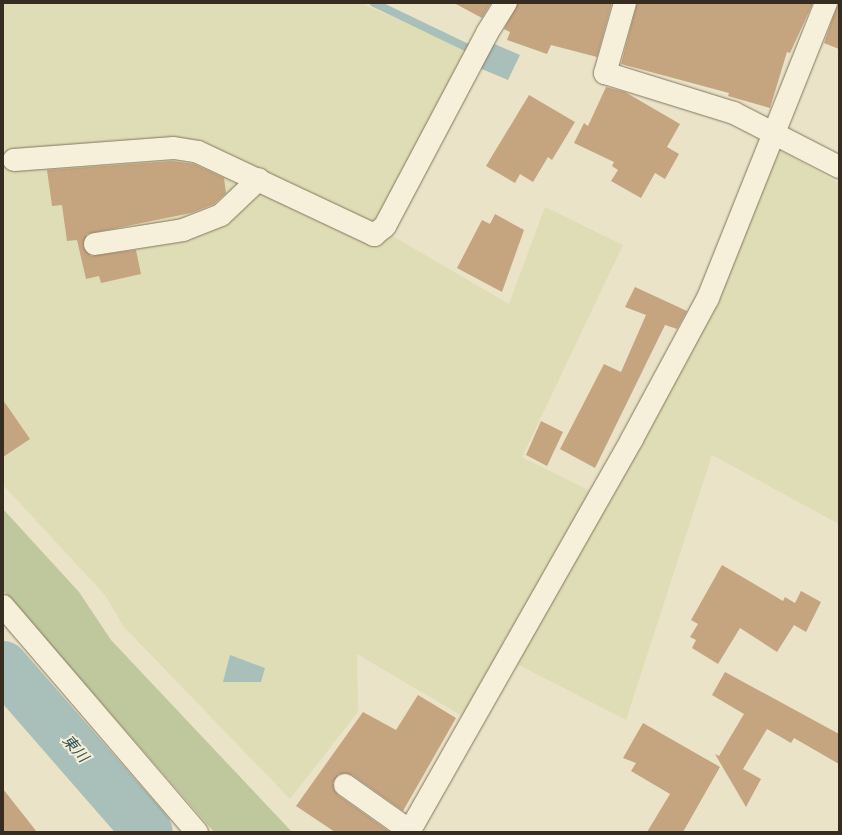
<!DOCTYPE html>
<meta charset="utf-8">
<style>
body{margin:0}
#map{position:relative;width:842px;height:835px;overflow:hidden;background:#eae3c7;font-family:"Roboto Serif","Noto Sans JP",serif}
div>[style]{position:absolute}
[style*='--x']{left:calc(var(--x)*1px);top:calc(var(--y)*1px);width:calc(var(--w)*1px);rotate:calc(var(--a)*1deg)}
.farmland>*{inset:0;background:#dfddb5}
.green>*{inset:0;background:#bec89c}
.water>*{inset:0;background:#a8bfba}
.stream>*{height:8px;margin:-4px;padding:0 4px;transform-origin:4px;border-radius:4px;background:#a8bfba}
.river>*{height:50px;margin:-25px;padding:0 25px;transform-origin:25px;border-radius:25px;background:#a8bfba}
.building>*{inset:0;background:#c5a480}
.roads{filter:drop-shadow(0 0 1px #84765e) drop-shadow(0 0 1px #84765e)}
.minor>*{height:22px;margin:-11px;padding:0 11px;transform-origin:11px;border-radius:11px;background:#f6f0da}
span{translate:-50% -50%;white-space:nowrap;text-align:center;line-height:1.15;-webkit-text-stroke:4px #f3edd6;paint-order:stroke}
.water-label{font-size:15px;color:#315354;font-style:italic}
.frame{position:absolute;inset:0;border:4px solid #362d20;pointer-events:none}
</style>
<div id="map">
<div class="farmland">
<div style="clip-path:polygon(3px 3px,361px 3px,473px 53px,379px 228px,509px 304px,545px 207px,623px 245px,522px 457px,590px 491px,464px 717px,357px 654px,358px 712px,290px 799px,124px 627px,105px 595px,3px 485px)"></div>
<div style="clip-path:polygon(776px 148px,839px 183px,839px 524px,712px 455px,626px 720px,515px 663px)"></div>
</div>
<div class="green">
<div style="clip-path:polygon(3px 509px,79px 592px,111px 640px,292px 832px,214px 832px,3px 590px)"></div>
</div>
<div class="water">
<div style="clip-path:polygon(490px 42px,520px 55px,508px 80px,477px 67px)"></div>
<div style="clip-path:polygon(3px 652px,71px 730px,55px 745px,3px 685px)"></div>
<div style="clip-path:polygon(230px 655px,265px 668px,261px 682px,223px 682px)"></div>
<div style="clip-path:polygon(78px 738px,161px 832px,129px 832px,60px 754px)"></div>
</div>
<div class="stream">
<div style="--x:374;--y:3;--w:106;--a:25.6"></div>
</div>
<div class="river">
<div style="--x:3;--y:666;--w:220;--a:48.9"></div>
</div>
<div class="building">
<div style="clip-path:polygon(454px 3px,491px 3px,482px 18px)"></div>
<div style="clip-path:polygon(518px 3px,612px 3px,597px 57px,551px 45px,547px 54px,507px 40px,510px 32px,504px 29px)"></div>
<div style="clip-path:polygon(637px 3px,813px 3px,790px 53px,787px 52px,770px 108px,728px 96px,729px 93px,621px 64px)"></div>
<div style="clip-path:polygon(838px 3px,839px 3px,839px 49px,824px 43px)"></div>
<div style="clip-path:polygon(606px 87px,625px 92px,680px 124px,667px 147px,679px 154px,665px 179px,655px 173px,641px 198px,611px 181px,618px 170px,612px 166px,614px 162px,574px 143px,584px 123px,588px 126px)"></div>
<div style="clip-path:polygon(529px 95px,575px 122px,552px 160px,548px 157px,533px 182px,520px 174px,515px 183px,486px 166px)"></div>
<div style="clip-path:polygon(173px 161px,194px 164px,224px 178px,226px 193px,214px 204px,191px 213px,87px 234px,83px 246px,91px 256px,136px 250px,141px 274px,101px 283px,99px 276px,86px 279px,77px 240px,67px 241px,62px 205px,52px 206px,47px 170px)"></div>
<div style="clip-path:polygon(495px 214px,524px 230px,502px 292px,457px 268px,482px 220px,490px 224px)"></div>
<div style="clip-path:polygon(635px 287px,687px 311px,677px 329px,665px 325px,595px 468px,560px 449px,604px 364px,621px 372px,646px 315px,625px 307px)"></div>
<div style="clip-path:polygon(3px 400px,30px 439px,3px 457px)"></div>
<div style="clip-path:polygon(541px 421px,563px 432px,547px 466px,526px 455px)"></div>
<div style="clip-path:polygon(722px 565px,783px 601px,785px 597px,795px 603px,801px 591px,821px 602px,806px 632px,794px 625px,777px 652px,740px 628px,718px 664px,692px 648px,696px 640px,690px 637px,698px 624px,691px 620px)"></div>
<div style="clip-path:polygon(725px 672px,839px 734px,839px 764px,794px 738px,791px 743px,767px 729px,743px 769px,761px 779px,746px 807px,715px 754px,719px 756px,744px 714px,712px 695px)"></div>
<div style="clip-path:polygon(418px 695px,456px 718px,403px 811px,352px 775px,339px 774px,333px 783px,338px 795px,390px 832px,335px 832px,296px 806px,363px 712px,396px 730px)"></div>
<div style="clip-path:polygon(643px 723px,720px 767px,683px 832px,647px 832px,670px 794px,631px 771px,636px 763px,623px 758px)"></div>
<div style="clip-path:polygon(3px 789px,37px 832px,3px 832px)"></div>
</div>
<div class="roads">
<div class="minor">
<div style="--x:625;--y:3;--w:73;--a:105.9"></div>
<div style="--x:605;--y:73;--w:135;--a:17.2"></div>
<div style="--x:734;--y:113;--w:118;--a:27.2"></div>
<div style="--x:14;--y:160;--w:160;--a:-4.3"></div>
<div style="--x:174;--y:148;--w:24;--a:9"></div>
<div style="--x:198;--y:152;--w:195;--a:25.2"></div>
<div style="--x:374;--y:235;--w:14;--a:-39"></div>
<div style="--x:385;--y:226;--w:218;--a:-62.1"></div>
<div style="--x:487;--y:33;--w:36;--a:-58"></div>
<div style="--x:95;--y:244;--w:89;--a:-9"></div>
<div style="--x:183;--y:230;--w:41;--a:-21.5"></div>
<div style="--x:221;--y:215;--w:52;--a:-43.5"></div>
<div style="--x:3;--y:606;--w:298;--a:49.4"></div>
<div style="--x:345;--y:785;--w:80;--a:35.3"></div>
<div style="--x:409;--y:832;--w:452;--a:-60.4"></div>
<div style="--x:632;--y:439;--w:160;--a:-61.7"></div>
<div style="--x:708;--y:298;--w:318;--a:-68.2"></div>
</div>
</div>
<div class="water-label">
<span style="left:75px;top:749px;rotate:49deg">東川</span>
</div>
<div class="frame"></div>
</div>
